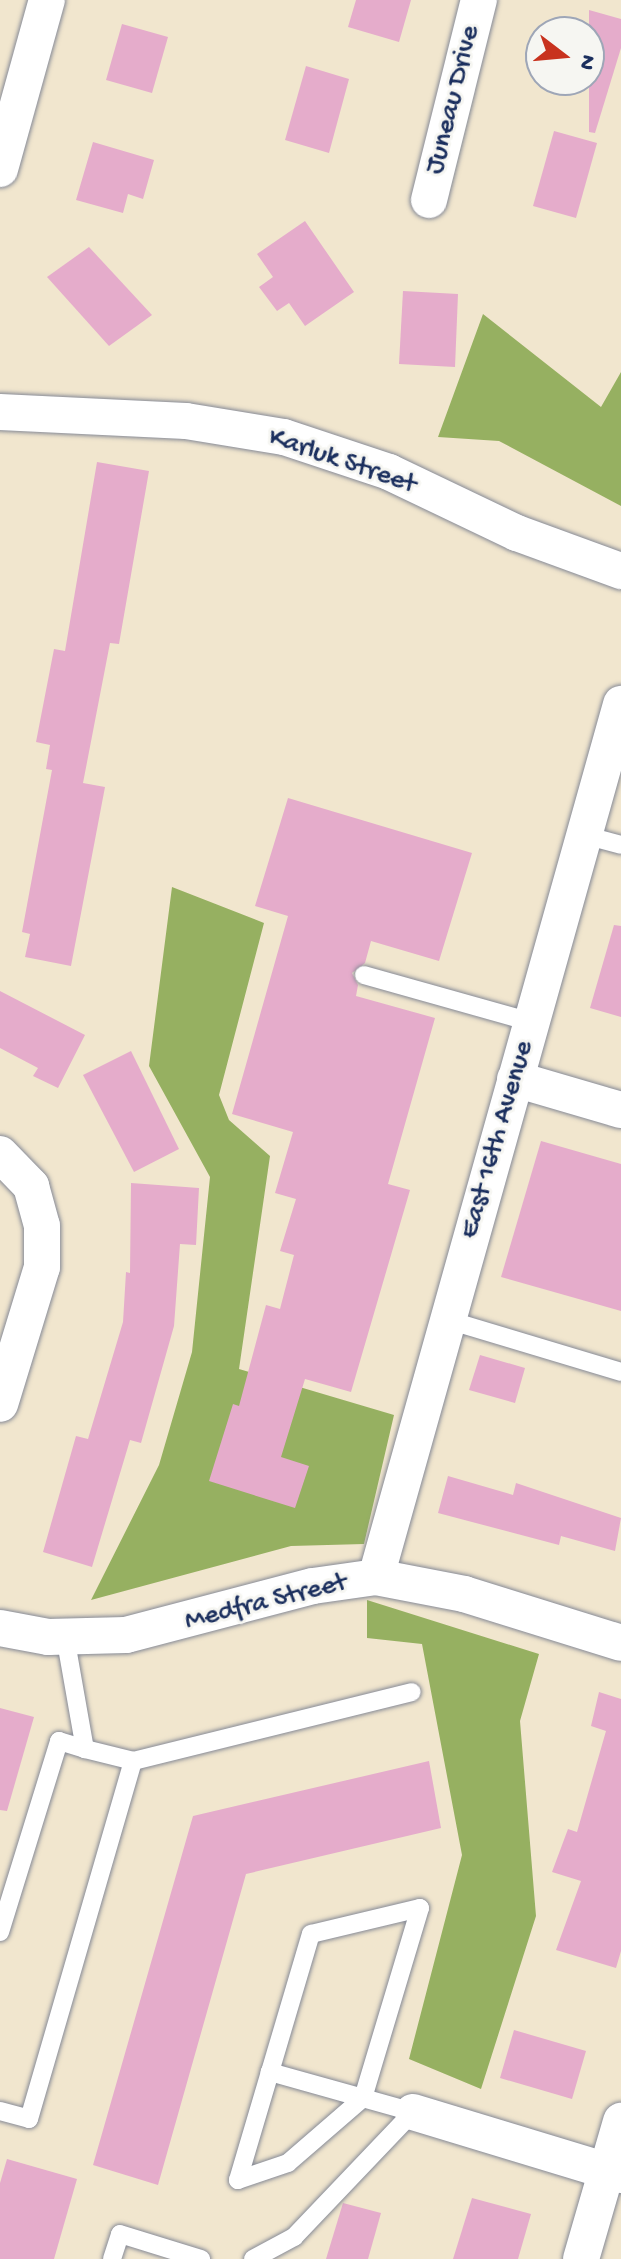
<!DOCTYPE html>
<style>
body{margin:0}
#map{position:relative;width:621px;height:2259px;overflow:hidden;background:#f1e6ce;font-family:"Gochi Hand",sans-serif}
div>[style]{position:absolute}
[style*='--x']{left:calc(var(--x)*1px);top:calc(var(--y)*1px);width:calc(var(--w)*1px);rotate:calc(var(--a)*1deg)}
.forest>*{inset:0;background:#96b061}
.building>*{inset:0;background:#e5accb}
.roads{filter:drop-shadow(0 0 2px #868a96) drop-shadow(0 0 2px #868a96)}
.lane>*{height:18px;margin:-9px;padding:0 9px;transform-origin:9px;border-radius:9px;background:#fff}
.street>*{height:36px;margin:-18px;padding:0 18px;transform-origin:18px;border-radius:18px;background:#fff}
span{translate:-50% -50%;white-space:nowrap;text-align:center;line-height:1.15;-webkit-text-stroke:6px #f6f6f2;paint-order:stroke}
.street-label{font-size:28px;color:#1b2f5e}
.north{position:absolute;left:525px;top:16px;width:80px;height:80px;box-sizing:border-box;background:#f6f6f2;border:2px solid #9ea6b7;border-radius:50%;rotate:106deg;font-size:22px;font-weight:700;line-height:32px;text-align:center;color:#1b2f5e}
.north::after{content:'';display:block;margin:auto;width:28px;height:36px;background:#c8321e;clip-path:polygon(50% 0,100% 100%,50% 72%,0 100%)}
</style>
<div id="map">
<div class="forest">
<div style="clip-path:polygon(483px 314px,601px 407px,621px 372px,621px 506px,499px 441px,438px 437px)"></div>
<div style="clip-path:polygon(172px 887px,264px 923px,219px 1095px,229px 1120px,270px 1156px,239px 1369px,394px 1415px,364px 1544px,291px 1546px,91px 1600px,159px 1465px,192px 1352px,210px 1177px,149px 1066px)"></div>
<div style="clip-path:polygon(367px 1600px,539px 1654px,520px 1721px,536px 1916px,481px 2089px,409px 2059px,462px 1855px,422px 1644px,367px 1638px)"></div>
</div>
<div class="building">
<div style="clip-path:polygon(356px 0,411px 0,399px 42px,348px 27px)"></div>
<div style="clip-path:polygon(589px 10px,621px 19px,621px 48px,595px 133px,589px 132px)"></div>
<div style="clip-path:polygon(122px 24px,168px 37px,152px 93px,106px 80px)"></div>
<div style="clip-path:polygon(306px 66px,349px 79px,329px 153px,285px 140px)"></div>
<div style="clip-path:polygon(554px 131px,597px 143px,576px 218px,533px 206px)"></div>
<div style="clip-path:polygon(93px 142px,154px 160px,143px 199px,128px 194px,123px 213px,76px 200px)"></div>
<div style="clip-path:polygon(305px 221px,354px 292px,305px 326px,289px 303px,277px 311px,259px 287px,273px 277px,257px 254px)"></div>
<div style="clip-path:polygon(89px 247px,152px 315px,109px 346px,47px 277px)"></div>
<div style="clip-path:polygon(403px 291px,458px 294px,455px 367px,399px 364px)"></div>
<div style="clip-path:polygon(97px 462px,149px 471px,119px 644px,110px 643px,83px 783px,105px 787px,71px 966px,25px 957px,30px 934px,22px 932px,52px 770px,46px 769px,50px 745px,36px 742px,54px 649px,65px 651px)"></div>
<div style="clip-path:polygon(288px 798px,472px 853px,439px 961px,371px 941px,365px 963px,352px 973px,358px 985px,356px 996px,435px 1018px,388px 1184px,410px 1190px,351px 1392px,305px 1379px,281px 1457px,309px 1466px,295px 1508px,209px 1481px,233px 1404px,239px 1406px,266px 1305px,280px 1309px,294px 1255px,280px 1251px,296px 1199px,275px 1193px,293px 1132px,232px 1114px,288px 916px,255px 906px)"></div>
<div style="clip-path:polygon(614px 925px,621px 926px,621px 1017px,590px 1008px)"></div>
<div style="clip-path:polygon(0 991px,85px 1035px,58px 1088px,33px 1076px,38px 1068px,0 1048px)"></div>
<div style="clip-path:polygon(131px 1051px,179px 1149px,134px 1172px,83px 1075px)"></div>
<div style="clip-path:polygon(541px 1141px,621px 1164px,621px 1311px,501px 1277px)"></div>
<div style="clip-path:polygon(131px 1183px,199px 1188px,196px 1245px,180px 1244px,174px 1326px,141px 1443px,130px 1440px,92px 1567px,43px 1552px,76px 1436px,88px 1439px,123px 1322px,126px 1272px,130px 1273px)"></div>
<div style="clip-path:polygon(480px 1355px,525px 1368px,515px 1403px,469px 1390px)"></div>
<div style="clip-path:polygon(448px 1476px,513px 1495px,516px 1483px,621px 1518px,615px 1551px,561px 1536px,559px 1545px,438px 1513px)"></div>
<div style="clip-path:polygon(599px 1692px,621px 1699px,621px 1951px,616px 1968px,556px 1950px,581px 1881px,552px 1872px,568px 1829px,577px 1832px,606px 1731px,591px 1726px)"></div>
<div style="clip-path:polygon(0 1708px,34px 1717px,7px 1811px,0 1810px)"></div>
<div style="clip-path:polygon(429px 1761px,441px 1828px,246px 1874px,158px 2185px,93px 2165px,193px 1816px)"></div>
<div style="clip-path:polygon(514px 2030px,586px 2051px,572px 2099px,500px 2078px)"></div>
<div style="clip-path:polygon(7px 2159px,77px 2179px,54px 2259px,0 2259px,0 2183px)"></div>
<div style="clip-path:polygon(472px 2198px,531px 2214px,518px 2259px,453px 2259px)"></div>
<div style="clip-path:polygon(343px 2203px,381px 2213px,368px 2259px,326px 2259px)"></div>
</div>
<div class="roads">
<div class="lane">
<div style="--x:584;--y:835;--w:38;--a:15"></div>
<div style="--x:364;--y:975;--w:173;--a:15.7"></div>
<div style="--x:448;--y:1320;--w:181;--a:16.7"></div>
<div style="--x:65;--y:1636;--w:115;--a:80"></div>
<div style="--x:85;--y:1749;--w:49;--a:14"></div>
<div style="--x:0;--y:1932;--w:200;--a:-72.8"></div>
<div style="--x:59;--y:1741;--w:27;--a:17"></div>
<div style="--x:0;--y:2111;--w:30;--a:15"></div>
<div style="--x:29;--y:2119;--w:373;--a:-73.8"></div>
<div style="--x:133;--y:1761;--w:287;--a:-13.9"></div>
<div style="--x:112;--y:2259;--w:26;--a:-72"></div>
<div style="--x:120;--y:2234;--w:85;--a:17.2"></div>
<div style="--x:253;--y:2259;--w:47;--a:-28.2"></div>
<div style="--x:294;--y:2237;--w:173;--a:-46.4"></div>
<div style="--x:413;--y:2112;--w:52;--a:-164.4"></div>
<div style="--x:363;--y:2098;--w:97;--a:-164.4"></div>
<div style="--x:270;--y:2072;--w:144;--a:-73.5"></div>
<div style="--x:311;--y:1934;--w:112;--a:-13.4"></div>
<div style="--x:420;--y:1908;--w:198;--a:106.7"></div>
<div style="--x:363;--y:2098;--w:99;--a:139.1"></div>
<div style="--x:288;--y:2163;--w:53;--a:161.2"></div>
<div style="--x:238;--y:2180;--w:113;--a:-73.5"></div>
</div>
<div class="street">
<div style="--x:0;--y:169;--w:175;--a:-74.5"></div>
<div style="--x:429;--y:200;--w:206;--a:-76"></div>
<div style="--x:0;--y:412;--w:186;--a:2.8"></div>
<div style="--x:186;--y:421;--w:99;--a:9.3"></div>
<div style="--x:284;--y:437;--w:111;--a:18.4"></div>
<div style="--x:389;--y:472;--w:142;--a:25.5"></div>
<div style="--x:517;--y:533;--w:111;--a:20.1"></div>
<div style="--x:515;--y:1079;--w:110;--a:16.3"></div>
<div style="--x:0;--y:1154;--w:45;--a:45.9"></div>
<div style="--x:31;--y:1186;--w:41;--a:74.6"></div>
<div style="--x:42;--y:1226;--w:41;--a:90"></div>
<div style="--x:42;--y:1267;--w:143;--a:107"></div>
<div style="--x:376;--y:1577;--w:907;--a:-74.32"></div>
<div style="--x:0;--y:1628;--w:49;--a:10.6"></div>
<div style="--x:48;--y:1637;--w:78;--a:-1.5"></div>
<div style="--x:126;--y:1635;--w:193;--a:-14.7"></div>
<div style="--x:313;--y:1586;--w:64;--a:-8.1"></div>
<div style="--x:376;--y:1577;--w:90;--a:10.9"></div>
<div style="--x:464;--y:1594;--w:164;--a:17.3"></div>
<div style="--x:413;--y:2112;--w:217;--a:16.9"></div>
<div style="--x:581;--y:2259;--w:144;--a:-73.8"></div>
</div>
</div>
<div class="street-label">
<span style="left:454px;top:100px;rotate:-76deg">Juneau Drive</span>
<span style="left:342px;top:462px;rotate:19deg">Karluk Street</span>
<span style="left:498px;top:1140px;rotate:-74deg">East 16th Avenue</span>
<span style="left:266px;top:1603px;rotate:-14deg">Medfra Street</span>
</div>
<div class="north">N</div>
</div>
